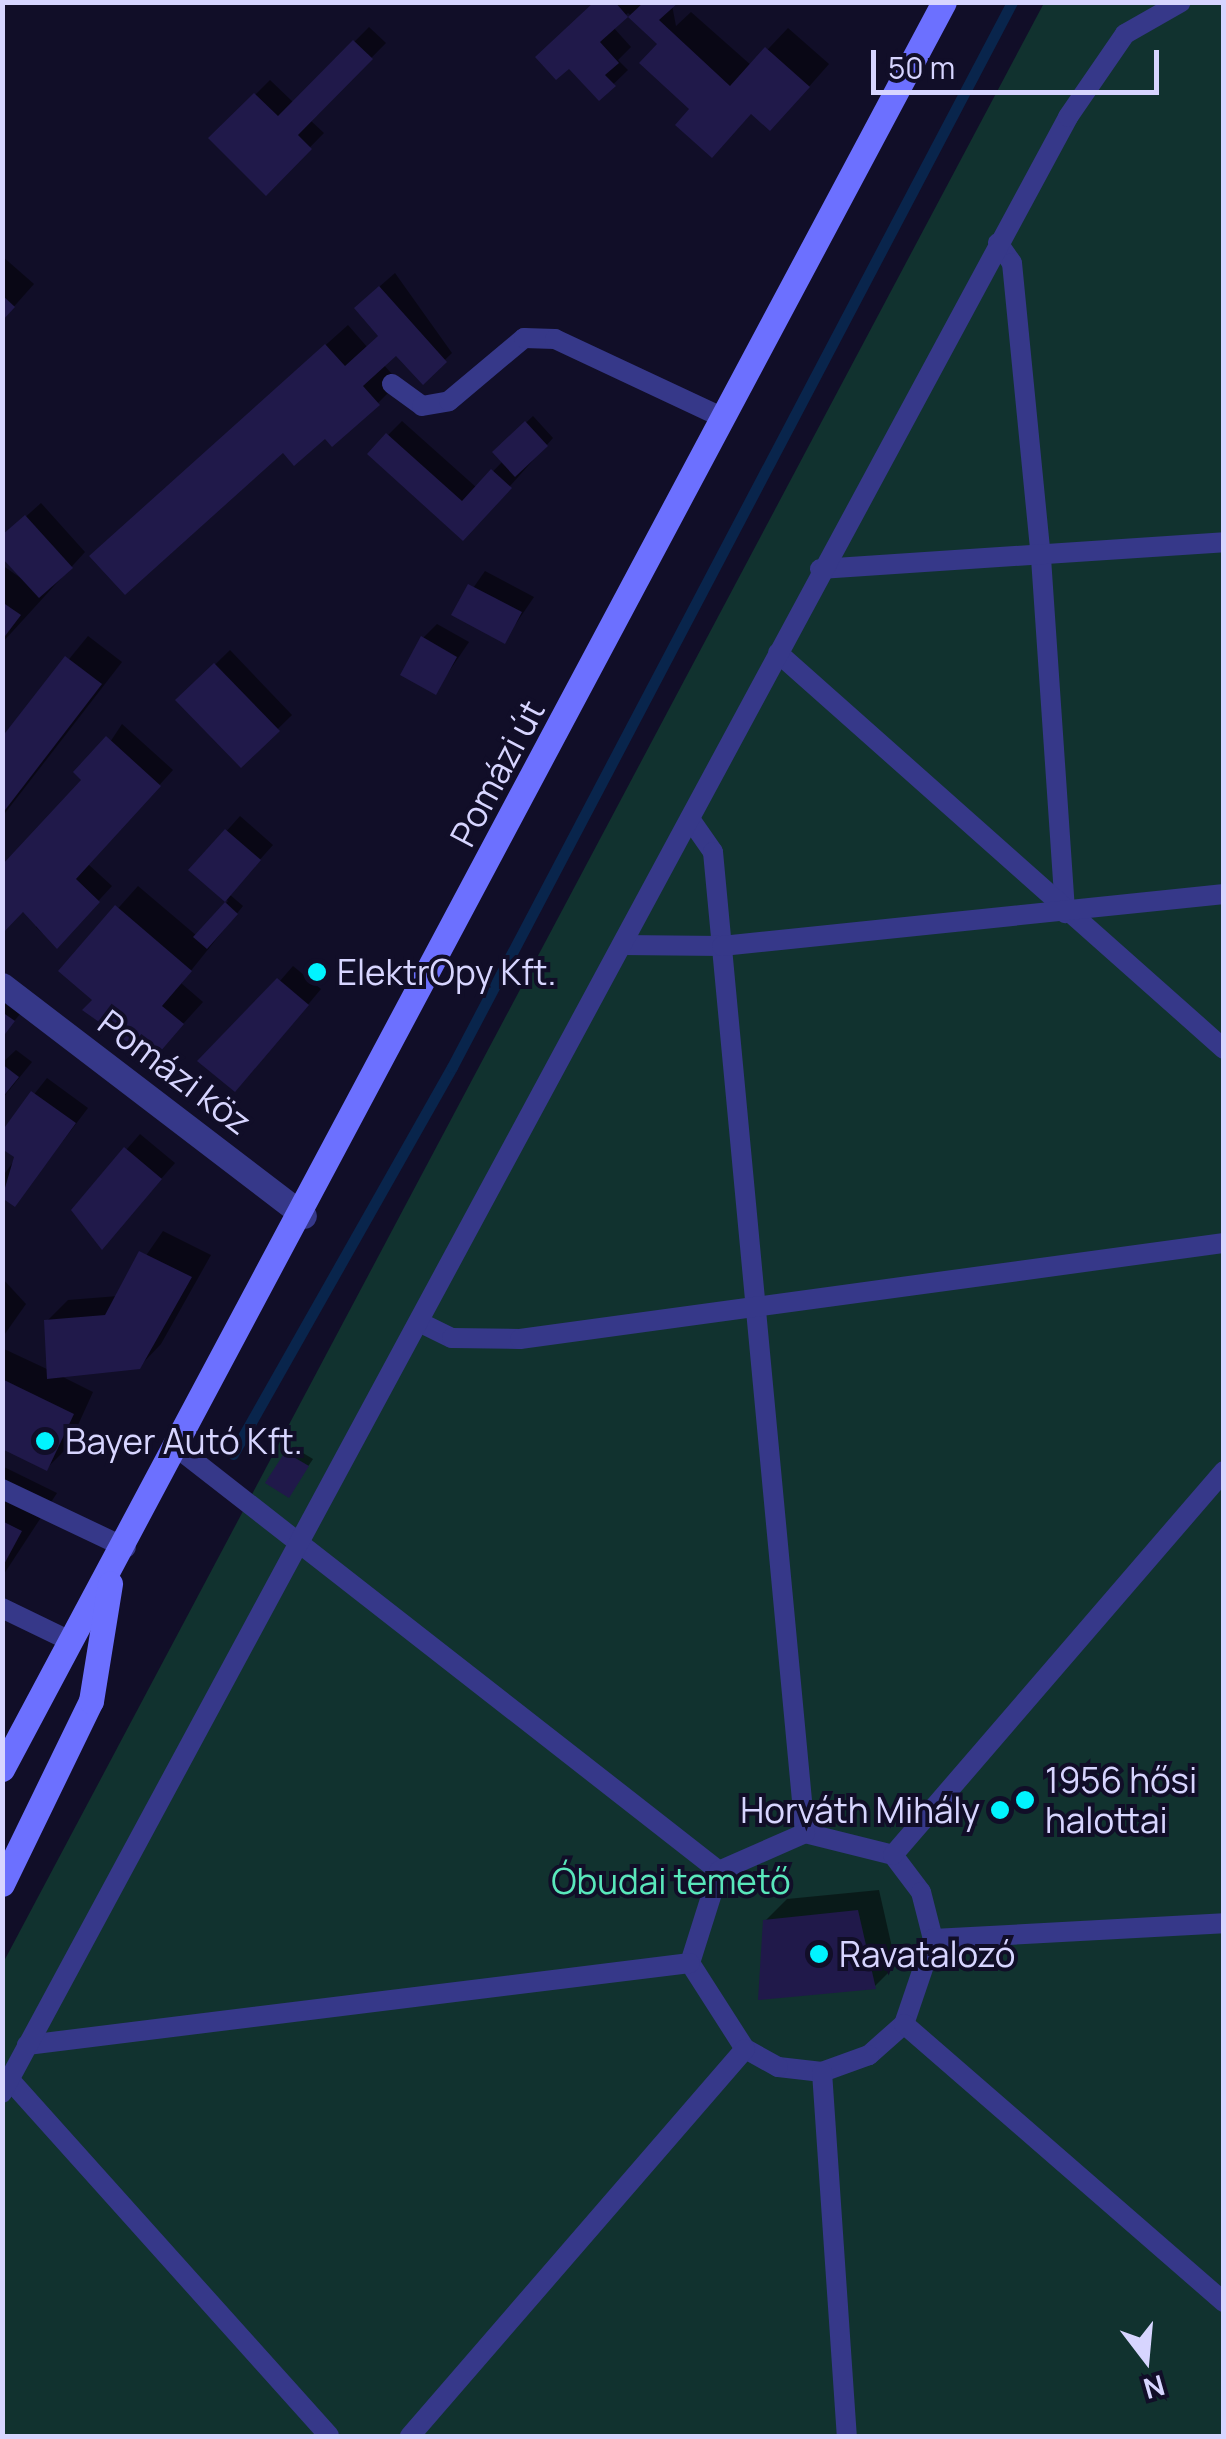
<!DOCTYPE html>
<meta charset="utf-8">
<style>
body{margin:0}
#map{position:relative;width:1226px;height:2439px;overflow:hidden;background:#110e28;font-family:Manrope,sans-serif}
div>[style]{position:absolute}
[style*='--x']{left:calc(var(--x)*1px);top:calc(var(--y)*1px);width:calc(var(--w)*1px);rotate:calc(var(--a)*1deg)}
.green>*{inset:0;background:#11322f}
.shadow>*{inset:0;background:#0007}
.stream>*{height:11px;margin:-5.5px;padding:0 5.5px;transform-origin:5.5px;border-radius:5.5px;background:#09254c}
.building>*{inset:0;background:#20194a}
.lane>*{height:20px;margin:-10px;padding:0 10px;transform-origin:10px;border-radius:10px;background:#363889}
.street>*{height:25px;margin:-12.5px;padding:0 12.5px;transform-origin:12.5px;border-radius:12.5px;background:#363889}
.secondary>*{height:25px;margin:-12.5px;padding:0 12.5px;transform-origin:12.5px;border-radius:12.5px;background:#6c70ff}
.dots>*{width:28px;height:28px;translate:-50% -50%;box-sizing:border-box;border:5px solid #110e28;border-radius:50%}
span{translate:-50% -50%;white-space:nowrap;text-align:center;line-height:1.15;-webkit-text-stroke:8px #110e28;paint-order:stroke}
.street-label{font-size:35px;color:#d7d5ff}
.poi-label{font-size:35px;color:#d7d5ff}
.left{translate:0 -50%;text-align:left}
.right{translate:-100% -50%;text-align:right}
.park-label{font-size:35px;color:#59e7bb}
.frame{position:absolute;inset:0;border:5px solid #d7d5ff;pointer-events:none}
.north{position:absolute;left:1096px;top:2309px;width:100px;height:100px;-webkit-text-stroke:8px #110e28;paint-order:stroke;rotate:164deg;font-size:28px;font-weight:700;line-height:40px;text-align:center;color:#d7d5ff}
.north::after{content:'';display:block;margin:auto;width:35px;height:45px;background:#d7d5ff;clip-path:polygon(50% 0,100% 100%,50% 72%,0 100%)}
.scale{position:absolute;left:871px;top:50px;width:288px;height:45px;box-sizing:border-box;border:5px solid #d7d5ff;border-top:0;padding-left:12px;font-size:30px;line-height:35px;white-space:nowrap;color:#d7d5ff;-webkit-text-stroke:8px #110e28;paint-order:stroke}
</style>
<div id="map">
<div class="green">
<div style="clip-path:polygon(1044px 3px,1223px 3px,1223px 2436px,3px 2436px,3px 1963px)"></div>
</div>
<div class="shadow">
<div style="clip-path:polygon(596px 2px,672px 5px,676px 26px,691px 12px,752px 66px,788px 28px,829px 64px,791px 107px,693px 108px,669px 34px,656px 40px,628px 13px,613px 27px,631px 47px,618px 60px,628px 70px,599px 98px)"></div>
<div style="clip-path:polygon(369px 27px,386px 43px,310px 120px,324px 133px,266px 192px,212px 138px,270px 80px,294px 103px)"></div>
<div style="clip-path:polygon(2px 256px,34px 284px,2px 320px)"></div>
<div style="clip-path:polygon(395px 273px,452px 353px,423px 381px,397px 353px,383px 364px,399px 382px,378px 403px,114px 535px,348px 325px,368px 348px,381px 335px,371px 294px)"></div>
<div style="clip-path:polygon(533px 416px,553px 438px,477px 523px,388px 435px,402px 421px,477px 488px,503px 461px,495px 452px)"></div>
<div style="clip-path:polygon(41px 503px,85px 552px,2px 643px,2px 565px,22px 579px,2px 538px)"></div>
<div style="clip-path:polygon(485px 571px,534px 597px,504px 641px,455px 614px)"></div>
<div style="clip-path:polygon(437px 624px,469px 642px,435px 692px,423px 638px)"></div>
<div style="clip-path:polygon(88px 636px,122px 662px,2px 817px,2px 741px)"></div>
<div style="clip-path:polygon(230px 650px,292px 715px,241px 765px,179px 700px)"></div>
<div style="clip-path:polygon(122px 724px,173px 770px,88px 864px,112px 886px,57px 946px,36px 927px,85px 780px)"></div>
<div style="clip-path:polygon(240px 816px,273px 845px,229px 894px,243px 906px,181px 983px,203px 1002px,153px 1057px,62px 971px,138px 886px,197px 936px,228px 901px,192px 870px)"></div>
<div style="clip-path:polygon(293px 966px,321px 989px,249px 1075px,231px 1037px)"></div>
<div style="clip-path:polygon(2px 1002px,20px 1014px,2px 1036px)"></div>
<div style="clip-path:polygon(16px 1050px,32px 1062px,2px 1099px,2px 1063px)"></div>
<div style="clip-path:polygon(47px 1078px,88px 1108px,15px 1204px,2px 1195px,2px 1177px,17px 1157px,2px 1135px)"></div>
<div style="clip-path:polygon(140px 1134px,175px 1163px,102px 1246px,74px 1210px)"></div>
<div style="clip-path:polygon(163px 1231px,211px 1255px,161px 1344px,139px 1367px,59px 1375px,93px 1392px,68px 1447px,47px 1468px,2px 1446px,2px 1348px,49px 1370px,47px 1321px,68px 1300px,118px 1296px)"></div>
<div style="clip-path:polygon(2px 1278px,26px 1304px,2px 1338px)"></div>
<div style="clip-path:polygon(293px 1447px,313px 1459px,289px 1495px,287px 1454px)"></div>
<div style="clip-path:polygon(2px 1466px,57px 1493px,2px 1577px)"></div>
<div style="clip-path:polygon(879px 1890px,896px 1965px,875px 1986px,765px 1921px,787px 1899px)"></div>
</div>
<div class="stream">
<div style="--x:233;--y:1454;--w:445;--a:-60.5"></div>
<div style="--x:452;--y:1067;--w:1203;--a:-62.26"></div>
</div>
<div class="building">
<div style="clip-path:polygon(594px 2px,615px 2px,628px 17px,644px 2px,679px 2px,659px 20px,730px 86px,765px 47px,810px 87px,770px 131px,751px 114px,712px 158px,675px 125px,689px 109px,639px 63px,657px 44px,628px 17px,600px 42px,619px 63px,605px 75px,616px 86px,599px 101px,569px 69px,556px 80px,535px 57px)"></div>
<div style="clip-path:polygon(353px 40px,373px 59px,298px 135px,312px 149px,266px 196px,208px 138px,254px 93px,278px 116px)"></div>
<div style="clip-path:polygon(379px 286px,447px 362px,423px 385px,396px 356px,363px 386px,380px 405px,332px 447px,325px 439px,294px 466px,283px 453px,125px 595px,89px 556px,325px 344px,345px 366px,378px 336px,354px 308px)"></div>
<div style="clip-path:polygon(2px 295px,15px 307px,2px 321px)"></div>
<div style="clip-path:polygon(525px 421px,548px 446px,515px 477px,492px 452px)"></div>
<div style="clip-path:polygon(386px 433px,462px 501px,491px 469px,512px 488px,463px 541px,367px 454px)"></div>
<div style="clip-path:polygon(25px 515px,73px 568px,39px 598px,2px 558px,2px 535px)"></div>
<div style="clip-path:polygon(468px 584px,522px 612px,505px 644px,451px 615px)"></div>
<div style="clip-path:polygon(2px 602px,21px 615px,2px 640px)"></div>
<div style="clip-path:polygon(421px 636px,457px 657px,436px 695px,400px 675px)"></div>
<div style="clip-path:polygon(65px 656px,102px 684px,2px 814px,2px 737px)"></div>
<div style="clip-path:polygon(214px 663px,280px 731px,241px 768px,175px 700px)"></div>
<div style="clip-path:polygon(106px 736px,161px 786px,76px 879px,100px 902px,57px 949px,23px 912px,2px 934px,2px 865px,81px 780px,73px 772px)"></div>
<div style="clip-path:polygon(225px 829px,261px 860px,225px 902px,188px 870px)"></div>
<div style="clip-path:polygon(225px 902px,238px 914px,207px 949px,193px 937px)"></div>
<div style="clip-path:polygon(115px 905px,192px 971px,162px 1006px,184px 1024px,153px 1060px,82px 1010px,92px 1000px,58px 971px)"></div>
<div style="clip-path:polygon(277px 978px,309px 1005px,235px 1092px,197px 1061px)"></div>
<div style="clip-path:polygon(2px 1012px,15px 1021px,2px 1038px)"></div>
<div style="clip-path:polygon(2px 1064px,19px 1077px,2px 1098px)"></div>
<div style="clip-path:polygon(31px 1091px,76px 1123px,15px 1207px,2px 1198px,14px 1157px,2px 1149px,2px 1131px)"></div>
<div style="clip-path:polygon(124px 1147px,162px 1179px,102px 1250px,71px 1210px)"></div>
<div style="clip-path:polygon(139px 1251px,192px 1277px,140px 1369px,47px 1379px,44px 1320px,105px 1315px)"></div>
<div style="clip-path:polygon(2px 1379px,74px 1414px,47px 1471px,2px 1449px)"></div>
<div style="clip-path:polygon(285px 1452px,309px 1466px,289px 1498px,265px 1483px)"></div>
<div style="clip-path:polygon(2px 1521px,22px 1531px,2px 1568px)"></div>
<div style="clip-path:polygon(858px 1910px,876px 1989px,758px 2000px,763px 1920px)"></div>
</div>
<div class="lane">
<div style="--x:998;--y:243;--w:24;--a:55"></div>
<div style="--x:1012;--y:263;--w:296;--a:84.4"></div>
<div style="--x:1041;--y:558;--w:356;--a:86.1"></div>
<div style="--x:392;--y:384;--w:37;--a:36"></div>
<div style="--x:422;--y:406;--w:27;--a:-10"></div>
<div style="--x:449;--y:401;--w:98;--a:-40"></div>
<div style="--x:524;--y:338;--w:31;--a:2"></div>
<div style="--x:555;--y:339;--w:187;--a:25.1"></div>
<div style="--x:820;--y:569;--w:405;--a:-3.8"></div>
<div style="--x:778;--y:653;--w:596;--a:41.6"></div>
<div style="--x:690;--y:819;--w:40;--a:55.1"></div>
<div style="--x:713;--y:852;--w:985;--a:84.64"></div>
<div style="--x:622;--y:945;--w:100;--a:0.6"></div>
<div style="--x:722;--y:946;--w:505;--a:-5.91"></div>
<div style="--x:421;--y:1323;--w:34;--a:26"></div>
<div style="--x:452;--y:1338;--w:68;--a:0.8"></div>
<div style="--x:520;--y:1339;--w:711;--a:-7.77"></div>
<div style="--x:180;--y:1450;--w:684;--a:37.99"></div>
<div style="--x:2;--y:1489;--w:137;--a:25.4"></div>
<div style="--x:2;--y:1608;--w:78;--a:25.9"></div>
<div style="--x:805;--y:1833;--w:91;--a:14"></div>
<div style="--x:893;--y:1855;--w:46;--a:52.9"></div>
<div style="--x:921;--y:1892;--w:49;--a:75.7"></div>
<div style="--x:933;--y:1939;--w:90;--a:108.8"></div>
<div style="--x:904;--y:2024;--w:47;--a:138.5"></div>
<div style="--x:869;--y:2055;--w:50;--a:160.1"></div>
<div style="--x:822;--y:2072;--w:44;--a:-173.5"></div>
<div style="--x:778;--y:2067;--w:38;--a:-151"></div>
<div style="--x:745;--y:2049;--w:102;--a:-122.6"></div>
<div style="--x:690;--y:1963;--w:96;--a:-72.5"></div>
<div style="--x:719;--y:1871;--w:94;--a:-23.8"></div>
<div style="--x:893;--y:1855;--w:507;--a:-49.24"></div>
<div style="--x:933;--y:1939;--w:291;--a:-3.1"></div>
<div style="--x:904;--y:2024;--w:424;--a:41"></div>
<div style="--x:27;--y:2045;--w:668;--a:-7.05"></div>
<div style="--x:822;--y:2072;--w:365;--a:86.1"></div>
<div style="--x:9;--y:2079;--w:479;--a:48.1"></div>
<div style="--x:2;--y:2093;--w:2245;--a:-61.65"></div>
<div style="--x:1068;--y:117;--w:101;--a:-55.5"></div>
<div style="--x:1125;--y:34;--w:64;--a:-29.7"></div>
<div style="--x:410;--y:2436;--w:512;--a:-49.12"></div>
</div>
<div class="street">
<div style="--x:2;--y:985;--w:380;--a:37.4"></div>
</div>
<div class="secondary">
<div style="--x:2;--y:1769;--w:2002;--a:-61.94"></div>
<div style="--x:2;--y:1884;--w:203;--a:-64.1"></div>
<div style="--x:91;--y:1701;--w:119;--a:-80.8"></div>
</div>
<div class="dots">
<div style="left:317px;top:972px;background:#01f4ff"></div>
<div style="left:45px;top:1441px;background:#01f4ff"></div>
<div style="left:1025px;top:1800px;background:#01f4ff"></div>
<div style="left:1000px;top:1810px;background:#01f4ff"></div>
<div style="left:819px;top:1954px;background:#01f4ff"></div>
</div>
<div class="street-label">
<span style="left:497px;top:773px;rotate:-62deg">Pomázi út</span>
<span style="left:175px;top:1072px;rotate:37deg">Pomázi köz</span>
</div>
<div class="poi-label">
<span class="left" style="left:337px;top:972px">ElektrOpy Kft.</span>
<span class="left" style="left:65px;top:1441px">Bayer Autó Kft.</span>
<span class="left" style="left:1045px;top:1800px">1956 hősi<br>halottai</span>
<span class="right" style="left:980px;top:1810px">Horváth Mihály</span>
<span class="left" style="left:839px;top:1954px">Ravatalozó</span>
</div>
<div class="park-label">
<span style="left:671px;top:1881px">Óbudai temető</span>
</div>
<div class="frame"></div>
<div class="north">N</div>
<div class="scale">50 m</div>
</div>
